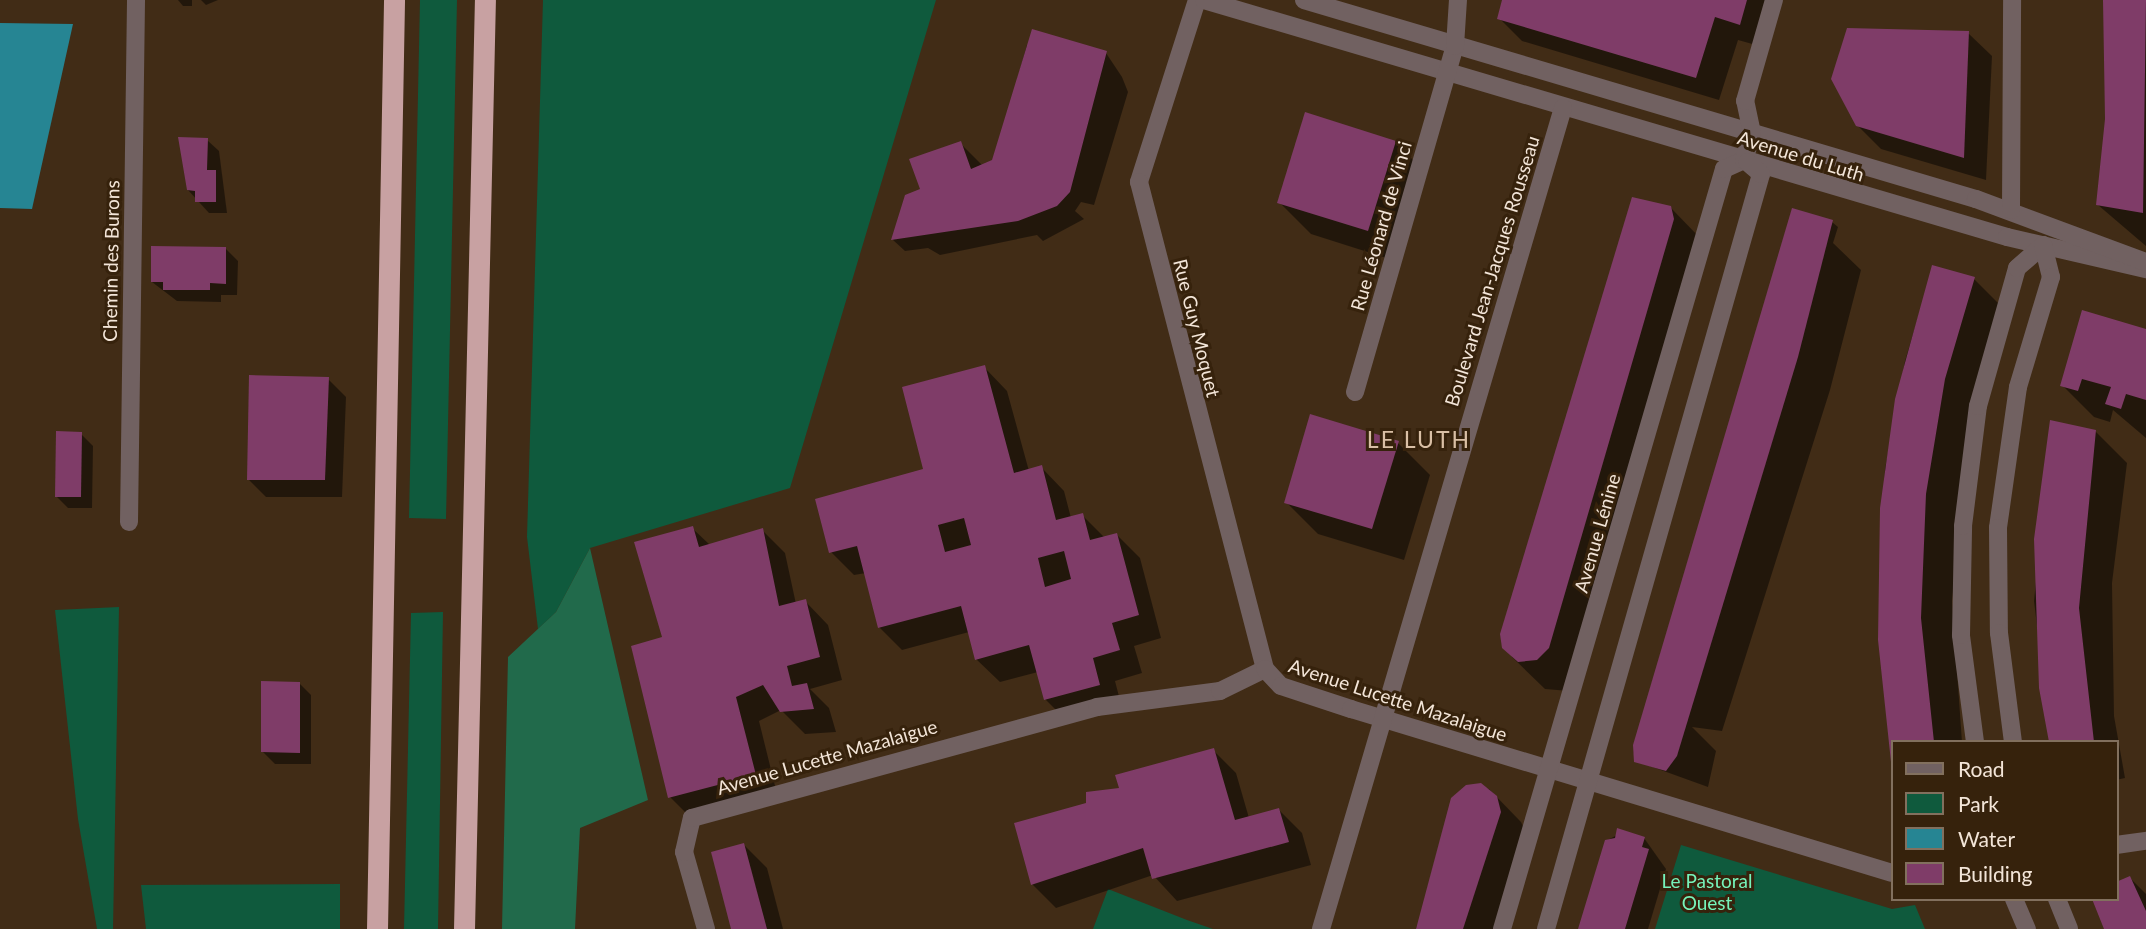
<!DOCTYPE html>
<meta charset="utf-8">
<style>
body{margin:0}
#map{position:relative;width:2146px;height:929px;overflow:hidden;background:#412c16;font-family:Lato,sans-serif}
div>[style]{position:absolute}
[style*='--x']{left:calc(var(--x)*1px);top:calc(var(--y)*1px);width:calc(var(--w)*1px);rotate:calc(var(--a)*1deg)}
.green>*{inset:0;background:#0f5a3d}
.forest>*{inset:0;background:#216a4b}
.water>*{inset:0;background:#268593}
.shadow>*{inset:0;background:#0007}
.building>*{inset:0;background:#7f3c68}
.minor>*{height:18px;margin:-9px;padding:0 9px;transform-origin:9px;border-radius:9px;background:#716161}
.highway>*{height:21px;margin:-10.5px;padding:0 10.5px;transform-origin:10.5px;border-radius:10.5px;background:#c8a1a2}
span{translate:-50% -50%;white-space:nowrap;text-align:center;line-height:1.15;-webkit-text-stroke:6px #36220c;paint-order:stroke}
.street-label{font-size:19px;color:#f3e5d8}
.park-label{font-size:19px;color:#76f3ba}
.quarter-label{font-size:23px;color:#d9bfa5;letter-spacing:2px}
.legend{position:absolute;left:1891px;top:740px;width:228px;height:161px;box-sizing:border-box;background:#36220c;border:2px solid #82705e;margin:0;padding:9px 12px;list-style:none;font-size:21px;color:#f3e5d8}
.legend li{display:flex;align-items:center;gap:14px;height:35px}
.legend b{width:35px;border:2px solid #82705e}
</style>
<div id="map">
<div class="green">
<div style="clip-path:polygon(420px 0,457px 0,446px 519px,409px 518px)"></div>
<div style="clip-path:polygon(543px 0,936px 0,790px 488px,590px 548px,556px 612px,538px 629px,527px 537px)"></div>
<div style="clip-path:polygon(119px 607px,113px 929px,97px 929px,78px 819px,55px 610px)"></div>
<div style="clip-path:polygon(443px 612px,438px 929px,404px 929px,411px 613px)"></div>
<div style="clip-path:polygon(1681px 845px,1892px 909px,1915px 905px,1925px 929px,1655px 929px)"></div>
<div style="clip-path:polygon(340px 884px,340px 929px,146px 929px,141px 885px)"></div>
<div style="clip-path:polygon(1108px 889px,1187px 920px,1213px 929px,1093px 929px)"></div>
</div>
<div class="forest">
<div style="clip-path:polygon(590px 548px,648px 800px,580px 828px,575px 929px,502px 929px,508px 657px,556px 612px)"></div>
</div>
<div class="water">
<div style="clip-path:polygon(0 23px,73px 24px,32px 209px,0 208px)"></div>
</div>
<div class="shadow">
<div style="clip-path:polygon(178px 0,192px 0,192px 6px,183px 6px)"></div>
<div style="clip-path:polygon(201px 0,218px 0,206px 5px)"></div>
<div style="clip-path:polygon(1504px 0,1776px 0,1763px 47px,1738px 40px,1719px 100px,1522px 41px,1499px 18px)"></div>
<div style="clip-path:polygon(2105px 0,2146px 0,2146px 246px,2098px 205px,2107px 120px)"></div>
<div style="clip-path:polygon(1968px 33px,1992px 56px,1986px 180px,1881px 149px,1857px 125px)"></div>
<div style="clip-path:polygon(1027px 45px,1106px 53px,1122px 77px,1128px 92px,1094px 205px,1081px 202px,1075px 211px,1084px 219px,1043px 241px,1037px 235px,940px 255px,928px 248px,905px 251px,893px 240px,919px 192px,960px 143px,983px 166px,994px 162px)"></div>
<div style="clip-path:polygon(180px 139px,207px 140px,219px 151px,227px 213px,209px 213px,188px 190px)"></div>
<div style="clip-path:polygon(1395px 142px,1427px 174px,1399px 262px,1311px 234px,1279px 202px)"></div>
<div style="clip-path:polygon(1633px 199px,1670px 207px,1702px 240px,1569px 691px,1545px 689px,1512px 657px,1501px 634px)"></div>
<div style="clip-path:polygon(1832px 222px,1838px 227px,1833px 243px,1861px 270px,1830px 390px,1722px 731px,1692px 727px,1716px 751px,1708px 787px,1636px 761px)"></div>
<div style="clip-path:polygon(226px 249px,238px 261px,237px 295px,221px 295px,221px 302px,177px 301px,152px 282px)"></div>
<div style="clip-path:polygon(1933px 267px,1974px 279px,2006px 311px,1970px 442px,1952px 601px,1962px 742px,1893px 742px,1879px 640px,1885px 469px,1905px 361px)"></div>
<div style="clip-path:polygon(2146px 331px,2146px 438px,2113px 410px,2110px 422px,2094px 417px,2062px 385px)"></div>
<div style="clip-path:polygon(984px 367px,1007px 391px,1029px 471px,1041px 467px,1064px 491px,1071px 518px,1082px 515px,1105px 538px,1117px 535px,1140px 558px,1161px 638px,1134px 646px,1142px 673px,1115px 681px,1122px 708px,1068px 722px,1045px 699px,1038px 672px,1000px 682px,976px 659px,969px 632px,902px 650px,879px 627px,866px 573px,854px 575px,831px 552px,925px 470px)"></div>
<div style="clip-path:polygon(328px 379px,346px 397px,342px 497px,266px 497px,248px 479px)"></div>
<div style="clip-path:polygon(2052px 422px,2095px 431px,2127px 463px,2112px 583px,2114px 716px,2125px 778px,2116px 780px,2116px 742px,2051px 742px,2034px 601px)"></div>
<div style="clip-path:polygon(81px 434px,93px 446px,92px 508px,68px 508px,56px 496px)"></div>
<div style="clip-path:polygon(1398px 443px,1430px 475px,1404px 560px,1318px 534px,1286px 502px)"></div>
<div style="clip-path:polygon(692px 528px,710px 545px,762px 530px,785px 553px,796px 604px,805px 601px,828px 625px,842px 680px,810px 689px,829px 708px,836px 732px,805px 734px,781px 710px,759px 721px,778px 798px,693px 820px,670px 797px,664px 638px)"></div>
<div style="clip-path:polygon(299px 683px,311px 695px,311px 764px,275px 764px,263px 752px)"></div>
<div style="clip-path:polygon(1213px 750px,1236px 773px,1249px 818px,1279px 810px,1302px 833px,1311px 865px,1177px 901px,1153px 875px,1056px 908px,1032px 884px,1088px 804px)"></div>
<div style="clip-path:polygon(1466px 787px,1489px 789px,1521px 822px,1532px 845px,1506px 929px,1416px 929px)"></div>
<div style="clip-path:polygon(1617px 835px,1644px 838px,1666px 869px,1648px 929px,1580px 929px,1606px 841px)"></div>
<div style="clip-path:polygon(744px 845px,767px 868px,783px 929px,733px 929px)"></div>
<div style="clip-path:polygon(2130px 878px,2146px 894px,2146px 929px,2106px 929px)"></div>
</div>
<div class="building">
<div style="clip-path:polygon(1502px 0,1747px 0,1740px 25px,1715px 17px,1696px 78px,1497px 19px)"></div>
<div style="clip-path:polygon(2103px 0,2146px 0,2143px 213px,2096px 205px,2105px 119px)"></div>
<div style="clip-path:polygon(1847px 28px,1969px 31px,1964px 158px,1856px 126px,1831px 79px)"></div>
<div style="clip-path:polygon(1032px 29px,1107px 51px,1070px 192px,1057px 206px,1018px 221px,891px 240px,905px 195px,920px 189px,909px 159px,961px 141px,971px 169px,992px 160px)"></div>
<div style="clip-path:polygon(1305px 112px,1396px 141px,1368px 231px,1277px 203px)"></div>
<div style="clip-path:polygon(178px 137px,208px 138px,207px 170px,216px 170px,216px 202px,195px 202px,195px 191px,187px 190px)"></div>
<div style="clip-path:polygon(1632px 197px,1671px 206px,1674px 219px,1549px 648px,1537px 660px,1518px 662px,1502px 648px,1500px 634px)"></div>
<div style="clip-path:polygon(1792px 208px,1833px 220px,1798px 357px,1677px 756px,1666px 771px,1634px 762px,1633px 745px)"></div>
<div style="clip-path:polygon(151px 246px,226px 247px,226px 284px,210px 283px,210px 290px,163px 290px,163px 282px,151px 282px)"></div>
<div style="clip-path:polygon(1932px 265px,1975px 277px,1945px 379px,1926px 494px,1921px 618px,1934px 742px,1892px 742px,1891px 762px,1878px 640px,1880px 508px,1895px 399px)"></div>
<div style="clip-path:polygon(2082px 310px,2146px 329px,2146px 400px,2126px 394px,2121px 409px,2105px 404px,2111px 387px,2082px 379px,2078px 391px,2060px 386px)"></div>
<div style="clip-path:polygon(evenodd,985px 365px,1014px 473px,1042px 465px,1056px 520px,1083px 513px,1090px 540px,1117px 533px,1139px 615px,1112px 623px,1120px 650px,1093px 658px,1100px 685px,1044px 700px,1029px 645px,975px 660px,961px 606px,878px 628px,857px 546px,829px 553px,815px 499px,923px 469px,902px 387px,985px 365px,964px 518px,971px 545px,945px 552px,938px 525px,964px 518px,985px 365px,1064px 551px,1071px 579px,1045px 587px,1038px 558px,1064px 551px)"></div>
<div style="clip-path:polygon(249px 375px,329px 377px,325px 480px,247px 480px)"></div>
<div style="clip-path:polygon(1310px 414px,1399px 441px,1372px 529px,1284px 503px)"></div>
<div style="clip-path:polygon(2050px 420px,2096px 430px,2079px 608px,2094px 742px,2049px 742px,2039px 688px,2034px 539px)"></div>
<div style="clip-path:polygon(56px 431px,82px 432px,81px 497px,55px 497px)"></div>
<div style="clip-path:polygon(693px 526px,699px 547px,763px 528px,779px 606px,806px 599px,820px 657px,787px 666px,792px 686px,807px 683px,814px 709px,780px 712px,763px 685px,736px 697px,756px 775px,668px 798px,631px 646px,662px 637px,634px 542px)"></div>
<div style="clip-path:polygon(261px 681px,300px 682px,300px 753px,261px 752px)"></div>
<div style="clip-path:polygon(1214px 748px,1235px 820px,1279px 808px,1289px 842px,1152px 879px,1143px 848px,1031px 885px,1014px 823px,1086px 803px,1086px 792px,1119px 788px,1115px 775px)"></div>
<div style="clip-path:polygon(1481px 783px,1497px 796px,1501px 812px,1463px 929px,1416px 929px,1451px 798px,1466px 785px)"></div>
<div style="clip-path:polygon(1617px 828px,1645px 837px,1642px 847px,1649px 849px,1625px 929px,1578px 929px,1605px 840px,1615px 838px)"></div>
<div style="clip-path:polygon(744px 843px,767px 929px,731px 929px,711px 852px)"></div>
<div style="clip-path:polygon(2130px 876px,2146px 911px,2146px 929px,2104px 929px,2092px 899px,2116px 899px,2116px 882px)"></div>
</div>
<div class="minor">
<div style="--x:1197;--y:0;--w:191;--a:107.7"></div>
<div style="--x:1139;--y:182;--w:503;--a:75.49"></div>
<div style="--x:1204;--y:0;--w:837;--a:16.44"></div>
<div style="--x:2007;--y:237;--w:143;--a:13"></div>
<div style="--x:1304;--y:0;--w:701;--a:16.5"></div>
<div style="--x:1976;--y:199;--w:180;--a:20.4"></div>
<div style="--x:2011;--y:210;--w:210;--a:-89.7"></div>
<div style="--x:1355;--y:392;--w:360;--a:-73.9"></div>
<div style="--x:1455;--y:46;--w:46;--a:-86.3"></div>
<div style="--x:129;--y:522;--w:522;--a:-89.23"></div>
<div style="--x:1975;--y:742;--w:108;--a:-97.5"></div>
<div style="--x:1961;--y:635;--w:109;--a:-88.9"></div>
<div style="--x:1963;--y:526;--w:121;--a:-82.9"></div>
<div style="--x:1978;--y:406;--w:143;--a:-74.2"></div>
<div style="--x:2017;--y:268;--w:35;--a:-41"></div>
<div style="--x:2043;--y:245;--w:33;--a:76"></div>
<div style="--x:2051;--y:277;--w:115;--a:106.7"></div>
<div style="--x:2018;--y:387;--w:142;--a:98.1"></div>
<div style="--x:1998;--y:528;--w:105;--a:89.5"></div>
<div style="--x:1999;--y:633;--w:110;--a:82.7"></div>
<div style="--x:2116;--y:845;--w:30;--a:-8"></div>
<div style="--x:2014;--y:899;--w:33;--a:67"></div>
<div style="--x:2057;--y:899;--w:32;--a:68"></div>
<div style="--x:706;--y:929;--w:80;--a:-105.9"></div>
<div style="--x:684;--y:852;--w:35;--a:-77"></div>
<div style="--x:692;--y:818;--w:420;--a:-15.3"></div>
<div style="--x:1097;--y:707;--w:124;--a:-7.4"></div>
<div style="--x:1220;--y:691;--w:50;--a:-26.1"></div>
<div style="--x:1265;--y:669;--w:23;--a:47"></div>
<div style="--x:1281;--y:686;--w:74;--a:18.2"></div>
<div style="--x:1351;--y:709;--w:565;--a:16.86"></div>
<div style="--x:1321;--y:929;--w:856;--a:-73.58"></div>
<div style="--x:1502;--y:929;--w:792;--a:-73.72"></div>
<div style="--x:1724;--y:169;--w:22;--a:-24"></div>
<div style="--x:1744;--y:160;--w:28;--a:-73"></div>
<div style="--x:1752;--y:133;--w:33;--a:-102"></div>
<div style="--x:1745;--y:101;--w:105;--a:-74"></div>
<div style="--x:1546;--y:929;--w:785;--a:-74.1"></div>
<div style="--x:1761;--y:174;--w:18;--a:-139"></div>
</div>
<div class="highway">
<div style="--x:377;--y:929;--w:929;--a:-88.95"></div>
<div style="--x:464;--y:929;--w:929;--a:-88.71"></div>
</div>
<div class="street-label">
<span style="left:1801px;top:156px;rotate:17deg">Avenue du Luth</span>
<span style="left:1381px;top:226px;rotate:-74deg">Rue Léonard de Vinci</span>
<span style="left:111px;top:261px;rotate:-89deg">Chemin des Burons</span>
<span style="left:1492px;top:271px;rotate:-73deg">Boulevard Jean-Jacques Rousseau</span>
<span style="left:1197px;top:328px;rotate:76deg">Rue Guy Moquet</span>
<span style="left:1597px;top:533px;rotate:-74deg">Avenue Lénine</span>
<span style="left:1398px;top:700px;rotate:18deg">Avenue Lucette Mazalaigue</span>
<span style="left:827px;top:757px;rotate:-16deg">Avenue Lucette Mazalaigue</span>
</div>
<div class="park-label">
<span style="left:1707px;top:892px">Le Pastoral<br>Ouest</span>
</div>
<div class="quarter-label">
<span style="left:1419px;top:439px">LE LUTH</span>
</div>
<ul class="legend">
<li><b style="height:9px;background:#716161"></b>Road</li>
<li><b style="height:19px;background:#0f5a3d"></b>Park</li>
<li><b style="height:19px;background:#268593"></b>Water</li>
<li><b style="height:19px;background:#7f3c68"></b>Building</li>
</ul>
</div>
